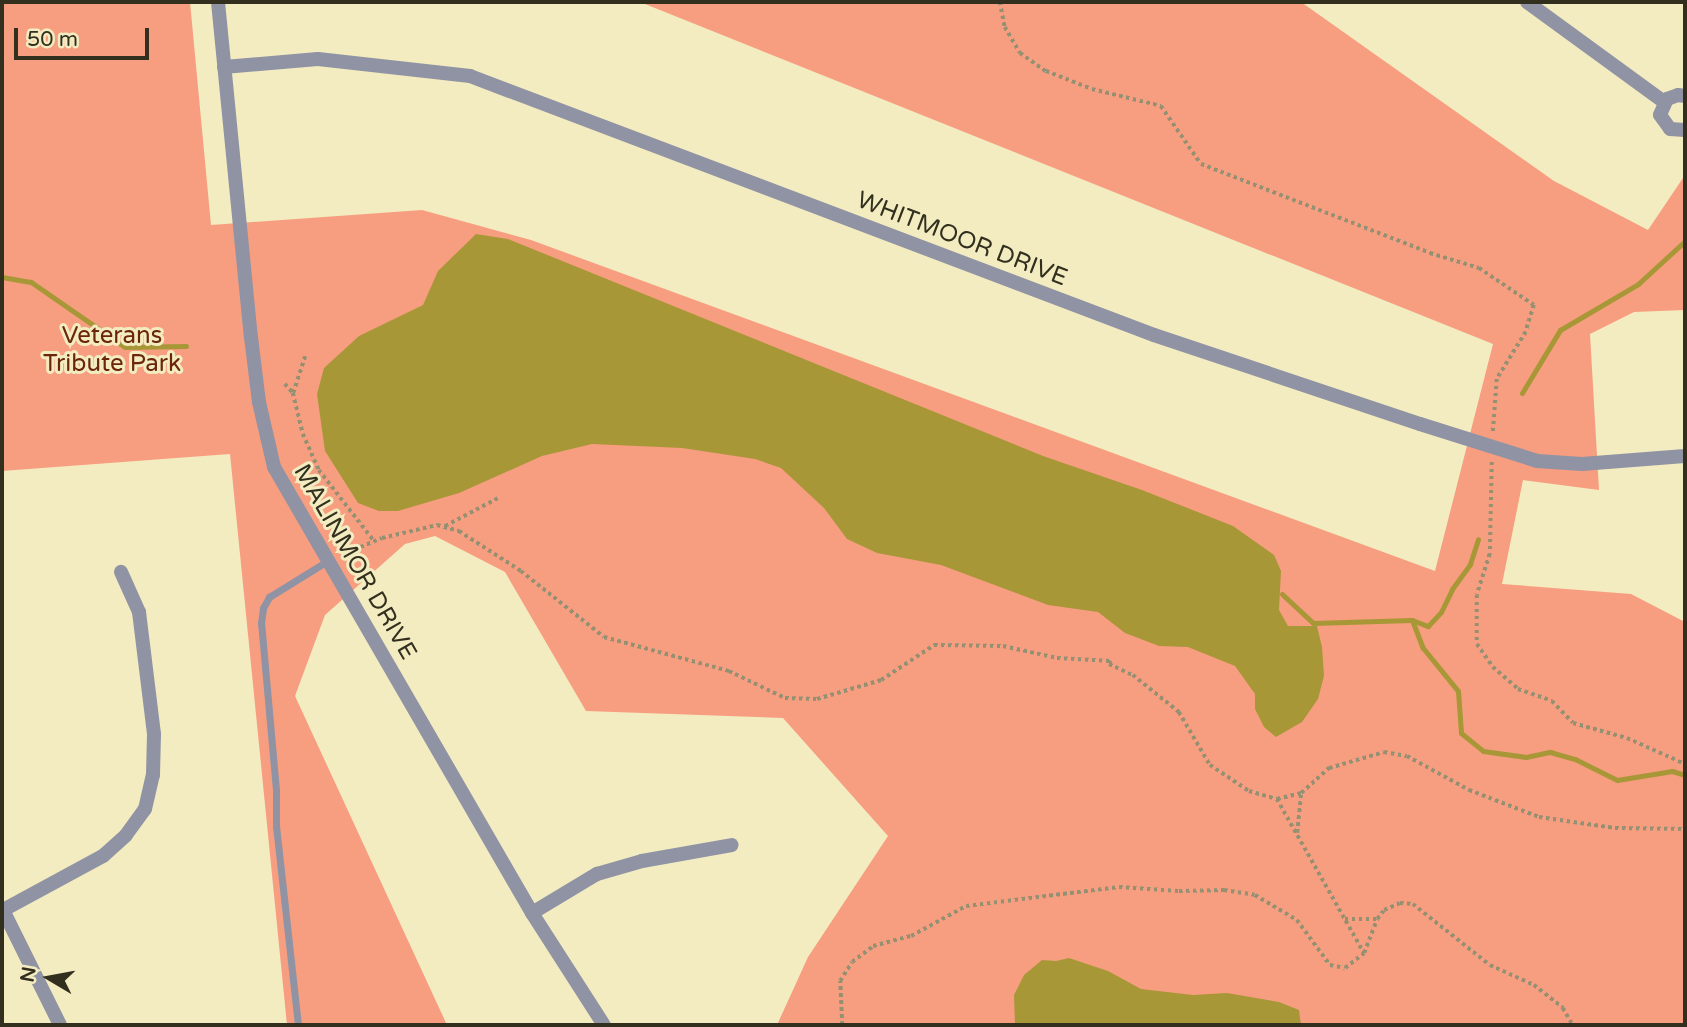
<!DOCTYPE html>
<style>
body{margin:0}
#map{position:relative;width:1687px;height:1027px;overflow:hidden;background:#f3ecc1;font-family:"Varela Round",sans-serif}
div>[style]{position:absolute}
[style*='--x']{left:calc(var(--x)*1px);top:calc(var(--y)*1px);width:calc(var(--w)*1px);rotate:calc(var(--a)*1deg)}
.green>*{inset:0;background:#f79e80}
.water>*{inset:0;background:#a89737}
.stream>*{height:5px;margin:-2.5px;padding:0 2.5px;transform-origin:2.5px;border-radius:2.5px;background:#a89737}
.path>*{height:3.5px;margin-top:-1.75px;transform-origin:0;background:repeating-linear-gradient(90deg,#959072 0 3.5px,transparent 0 7px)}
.lane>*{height:7px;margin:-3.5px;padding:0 3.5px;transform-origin:3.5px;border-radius:3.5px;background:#9093a4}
.street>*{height:14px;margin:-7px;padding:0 7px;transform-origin:7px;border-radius:7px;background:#9093a4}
span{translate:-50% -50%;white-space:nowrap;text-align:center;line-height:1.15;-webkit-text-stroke:6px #f3ecc1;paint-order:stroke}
.street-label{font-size:24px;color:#322f1f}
.park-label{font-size:24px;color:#6a250b}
.frame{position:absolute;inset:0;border:4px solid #322f1f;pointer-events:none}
.north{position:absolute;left:14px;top:943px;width:70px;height:70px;-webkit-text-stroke:5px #f3ecc1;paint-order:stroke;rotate:280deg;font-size:19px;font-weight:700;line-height:28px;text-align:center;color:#322f1f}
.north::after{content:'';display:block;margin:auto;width:24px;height:32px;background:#322f1f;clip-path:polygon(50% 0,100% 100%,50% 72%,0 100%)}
.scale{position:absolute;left:14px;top:28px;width:135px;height:32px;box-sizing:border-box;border:4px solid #322f1f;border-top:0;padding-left:9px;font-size:21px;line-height:24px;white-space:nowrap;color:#322f1f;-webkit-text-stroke:5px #f3ecc1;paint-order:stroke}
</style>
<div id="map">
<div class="green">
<div style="clip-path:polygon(2px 2px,190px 2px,211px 225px,422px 210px,531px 240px,1435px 571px,1493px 344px,640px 2px,1301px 2px,1554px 181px,1648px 230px,1685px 175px,1685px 310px,1634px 312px,1590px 334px,1599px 490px,1523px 480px,1502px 584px,1631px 594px,1685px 622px,1685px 1025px,777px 1025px,808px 957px,888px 836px,783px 718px,586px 711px,505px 572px,435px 536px,405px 544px,325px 615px,295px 696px,447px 1025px,287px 1025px,230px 454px,2px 471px)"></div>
</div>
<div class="water">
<div style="clip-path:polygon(476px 234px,508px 239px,1043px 456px,1142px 490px,1233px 526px,1274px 555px,1281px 571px,1279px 610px,1288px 626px,1317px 626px,1322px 647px,1324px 676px,1318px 699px,1302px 722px,1276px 737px,1264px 727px,1255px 709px,1255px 694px,1235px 666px,1188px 647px,1159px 646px,1125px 633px,1098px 612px,1048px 605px,941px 565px,877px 553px,847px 539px,824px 508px,781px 468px,755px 459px,682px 448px,592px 444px,542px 456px,459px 493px,398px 511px,379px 511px,358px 503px,325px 451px,317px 394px,324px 368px,359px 336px,423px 305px,438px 271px)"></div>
<div style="clip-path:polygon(1069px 958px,1108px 971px,1141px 989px,1193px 995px,1227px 993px,1279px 1002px,1299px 1010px,1301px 1025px,1015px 1025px,1014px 995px,1024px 975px,1042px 960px,1056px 961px)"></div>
</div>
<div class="stream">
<div style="--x:2;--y:277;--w:29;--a:10"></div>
<div style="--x:31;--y:282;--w:114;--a:34.7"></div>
<div style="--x:125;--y:347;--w:61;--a:-0.9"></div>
<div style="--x:1522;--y:393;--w:74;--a:-58.9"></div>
<div style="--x:1560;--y:330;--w:91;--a:-30.5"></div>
<div style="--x:1638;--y:284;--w:64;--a:-42.5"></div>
<div style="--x:1282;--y:594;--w:42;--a:43.1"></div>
<div style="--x:1313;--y:623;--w:99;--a:-1.7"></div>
<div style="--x:1412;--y:620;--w:17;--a:21"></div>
<div style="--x:1428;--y:626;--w:19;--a:-47"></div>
<div style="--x:1441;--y:612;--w:25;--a:-64"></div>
<div style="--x:1452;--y:589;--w:31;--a:-54"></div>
<div style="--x:1470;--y:564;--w:26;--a:-72"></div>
<div style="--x:1412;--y:620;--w:30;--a:69"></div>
<div style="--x:1423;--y:648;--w:55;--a:50.9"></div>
<div style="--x:1458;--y:691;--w:42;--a:85.9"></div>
<div style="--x:1461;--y:733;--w:28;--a:39"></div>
<div style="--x:1483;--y:751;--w:43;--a:7.9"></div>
<div style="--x:1526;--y:757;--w:25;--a:-12"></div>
<div style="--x:1550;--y:752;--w:26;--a:16"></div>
<div style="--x:1575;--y:759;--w:47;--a:26.6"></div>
<div style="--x:1617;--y:780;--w:56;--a:-9.3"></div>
<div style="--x:1672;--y:771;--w:14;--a:17"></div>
</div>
<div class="path">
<div style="--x:1000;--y:2;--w:25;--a:79"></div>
<div style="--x:1005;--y:27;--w:30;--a:60"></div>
<div style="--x:1020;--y:53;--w:32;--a:35"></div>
<div style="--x:1046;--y:71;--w:49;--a:21.4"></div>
<div style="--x:1092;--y:89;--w:71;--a:13.8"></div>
<div style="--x:1161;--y:106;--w:70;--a:55.4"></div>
<div style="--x:1201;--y:164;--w:246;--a:21.2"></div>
<div style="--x:1430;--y:253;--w:51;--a:17"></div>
<div style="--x:1479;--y:268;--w:66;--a:33.9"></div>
<div style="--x:1534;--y:305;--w:28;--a:107"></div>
<div style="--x:1526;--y:332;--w:55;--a:121.7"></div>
<div style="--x:1497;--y:379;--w:54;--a:94.2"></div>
<div style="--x:285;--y:384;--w:12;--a:48"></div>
<div style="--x:293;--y:393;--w:42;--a:76.3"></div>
<div style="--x:303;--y:434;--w:39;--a:66"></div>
<div style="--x:319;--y:470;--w:90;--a:52.2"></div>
<div style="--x:293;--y:393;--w:40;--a:-72"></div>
<div style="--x:1492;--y:462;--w:92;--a:91.2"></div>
<div style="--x:1490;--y:554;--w:43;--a:107.6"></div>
<div style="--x:1477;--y:595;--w:49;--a:90"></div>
<div style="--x:1477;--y:644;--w:28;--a:55"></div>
<div style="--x:1493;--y:667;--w:33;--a:41"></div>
<div style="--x:1518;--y:689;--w:36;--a:19"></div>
<div style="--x:1552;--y:701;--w:30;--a:46"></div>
<div style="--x:1573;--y:723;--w:56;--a:15.5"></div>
<div style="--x:1627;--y:738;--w:64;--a:24.1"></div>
<div style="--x:445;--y:526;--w:60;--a:-27.8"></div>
<div style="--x:341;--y:555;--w:44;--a:-22.5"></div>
<div style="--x:382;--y:538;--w:57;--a:-13.3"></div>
<div style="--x:437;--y:525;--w:23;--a:15"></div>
<div style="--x:459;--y:531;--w:74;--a:32.8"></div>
<div style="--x:521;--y:571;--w:106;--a:38.5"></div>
<div style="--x:604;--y:637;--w:130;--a:15.2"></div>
<div style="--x:729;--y:671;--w:62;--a:25.7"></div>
<div style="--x:785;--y:698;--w:32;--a:2"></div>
<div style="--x:817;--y:699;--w:67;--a:-16.5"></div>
<div style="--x:881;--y:680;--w:64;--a:-33.4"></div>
<div style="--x:934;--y:645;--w:69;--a:0.8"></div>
<div style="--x:1003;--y:646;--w:55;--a:12.5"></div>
<div style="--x:1057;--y:658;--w:54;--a:3.2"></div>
<div style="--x:1111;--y:661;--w:4;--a:124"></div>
<div style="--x:1109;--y:664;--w:26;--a:25"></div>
<div style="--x:1133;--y:675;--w:59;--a:38.8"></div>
<div style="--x:1179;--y:712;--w:61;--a:59.7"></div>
<div style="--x:1210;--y:765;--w:47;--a:33.7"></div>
<div style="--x:1249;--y:791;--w:29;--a:16"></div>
<div style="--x:1277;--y:799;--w:25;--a:-14"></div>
<div style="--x:1301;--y:793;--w:38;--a:-42"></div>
<div style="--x:1329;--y:768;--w:57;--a:-16.2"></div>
<div style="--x:1384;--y:752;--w:23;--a:10"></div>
<div style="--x:1407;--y:756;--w:71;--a:28.7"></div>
<div style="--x:1469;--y:790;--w:75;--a:21.1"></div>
<div style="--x:1539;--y:817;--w:77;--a:8.2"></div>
<div style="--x:1615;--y:828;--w:70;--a:0.8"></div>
<div style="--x:1277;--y:799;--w:177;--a:60.5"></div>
<div style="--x:1297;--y:833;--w:40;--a:-84.3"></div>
<div style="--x:1345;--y:919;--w:32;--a:0"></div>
<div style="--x:842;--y:1025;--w:44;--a:-92.6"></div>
<div style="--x:840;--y:981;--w:22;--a:-58"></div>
<div style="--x:852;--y:962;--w:26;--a:-37"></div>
<div style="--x:873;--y:946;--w:39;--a:-15"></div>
<div style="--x:911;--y:936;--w:63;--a:-28.6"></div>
<div style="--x:966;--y:906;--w:154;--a:-7.1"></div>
<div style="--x:1119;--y:887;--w:60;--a:3.8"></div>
<div style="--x:1179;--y:891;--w:45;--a:-1.3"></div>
<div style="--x:1224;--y:890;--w:31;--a:9"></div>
<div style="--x:1255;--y:895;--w:49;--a:30.8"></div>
<div style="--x:1297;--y:920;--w:56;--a:53.7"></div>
<div style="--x:1330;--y:965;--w:15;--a:11"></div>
<div style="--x:1345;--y:968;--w:24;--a:-38"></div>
<div style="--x:1364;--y:953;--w:36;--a:-69"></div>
<div style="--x:1377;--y:919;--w:11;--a:-52"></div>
<div style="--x:1384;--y:910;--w:17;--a:-24"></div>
<div style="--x:1400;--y:903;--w:13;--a:4"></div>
<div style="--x:1413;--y:904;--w:98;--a:38.4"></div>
<div style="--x:1490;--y:965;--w:48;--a:24.4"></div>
<div style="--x:1534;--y:985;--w:37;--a:38"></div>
<div style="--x:1563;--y:1008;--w:20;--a:60"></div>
</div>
<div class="lane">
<div style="--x:298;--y:1025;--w:199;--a:-96.3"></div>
<div style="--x:276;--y:827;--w:37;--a:-90"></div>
<div style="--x:276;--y:790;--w:168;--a:-95.1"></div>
<div style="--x:261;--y:623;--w:15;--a:-82"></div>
<div style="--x:263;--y:608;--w:13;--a:-61"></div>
<div style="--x:269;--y:597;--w:68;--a:-31.8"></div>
</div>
<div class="street">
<div style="--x:218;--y:2;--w:337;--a:84.4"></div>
<div style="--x:251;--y:337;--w:65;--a:83"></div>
<div style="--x:259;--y:402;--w:67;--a:77"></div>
<div style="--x:274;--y:467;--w:515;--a:59.95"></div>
<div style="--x:532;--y:913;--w:133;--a:57.3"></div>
<div style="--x:1527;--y:2;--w:170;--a:36.1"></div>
<div style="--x:224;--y:67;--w:94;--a:-4.9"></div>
<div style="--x:318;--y:59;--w:153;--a:6.4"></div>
<div style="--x:470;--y:76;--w:731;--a:20.74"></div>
<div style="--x:1154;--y:335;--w:280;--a:18.5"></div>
<div style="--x:1420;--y:424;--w:123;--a:17.5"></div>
<div style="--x:1537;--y:461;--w:45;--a:3.8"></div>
<div style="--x:1582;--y:464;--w:103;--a:-4.4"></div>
<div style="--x:1685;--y:96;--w:7;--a:-172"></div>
<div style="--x:1678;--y:95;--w:12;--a:160"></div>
<div style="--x:1667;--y:99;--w:17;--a:114"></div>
<div style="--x:1660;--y:115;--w:17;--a:54"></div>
<div style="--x:1670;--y:129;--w:15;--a:4"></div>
<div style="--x:2;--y:908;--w:131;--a:63.6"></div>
<div style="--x:3;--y:910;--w:114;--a:-28.4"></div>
<div style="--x:103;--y:856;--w:31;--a:-42"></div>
<div style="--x:126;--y:835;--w:32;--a:-54"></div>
<div style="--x:145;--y:809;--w:35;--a:-77"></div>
<div style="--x:153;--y:775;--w:41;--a:-88.6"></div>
<div style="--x:154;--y:734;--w:123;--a:-97"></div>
<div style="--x:139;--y:612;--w:44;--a:-114.2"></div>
<div style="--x:532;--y:913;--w:76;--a:-31"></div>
<div style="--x:597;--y:874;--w:47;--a:-16.1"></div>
<div style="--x:642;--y:861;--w:91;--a:-10.1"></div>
</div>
<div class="street-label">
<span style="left:962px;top:239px;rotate:21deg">WHITMOOR DRIVE</span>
<span style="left:355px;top:562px;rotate:60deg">MALINMOR DRIVE</span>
</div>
<div class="park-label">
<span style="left:112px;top:350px">Veterans<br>Tribute Park</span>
</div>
<div class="frame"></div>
<div class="north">N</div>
<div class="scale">50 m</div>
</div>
